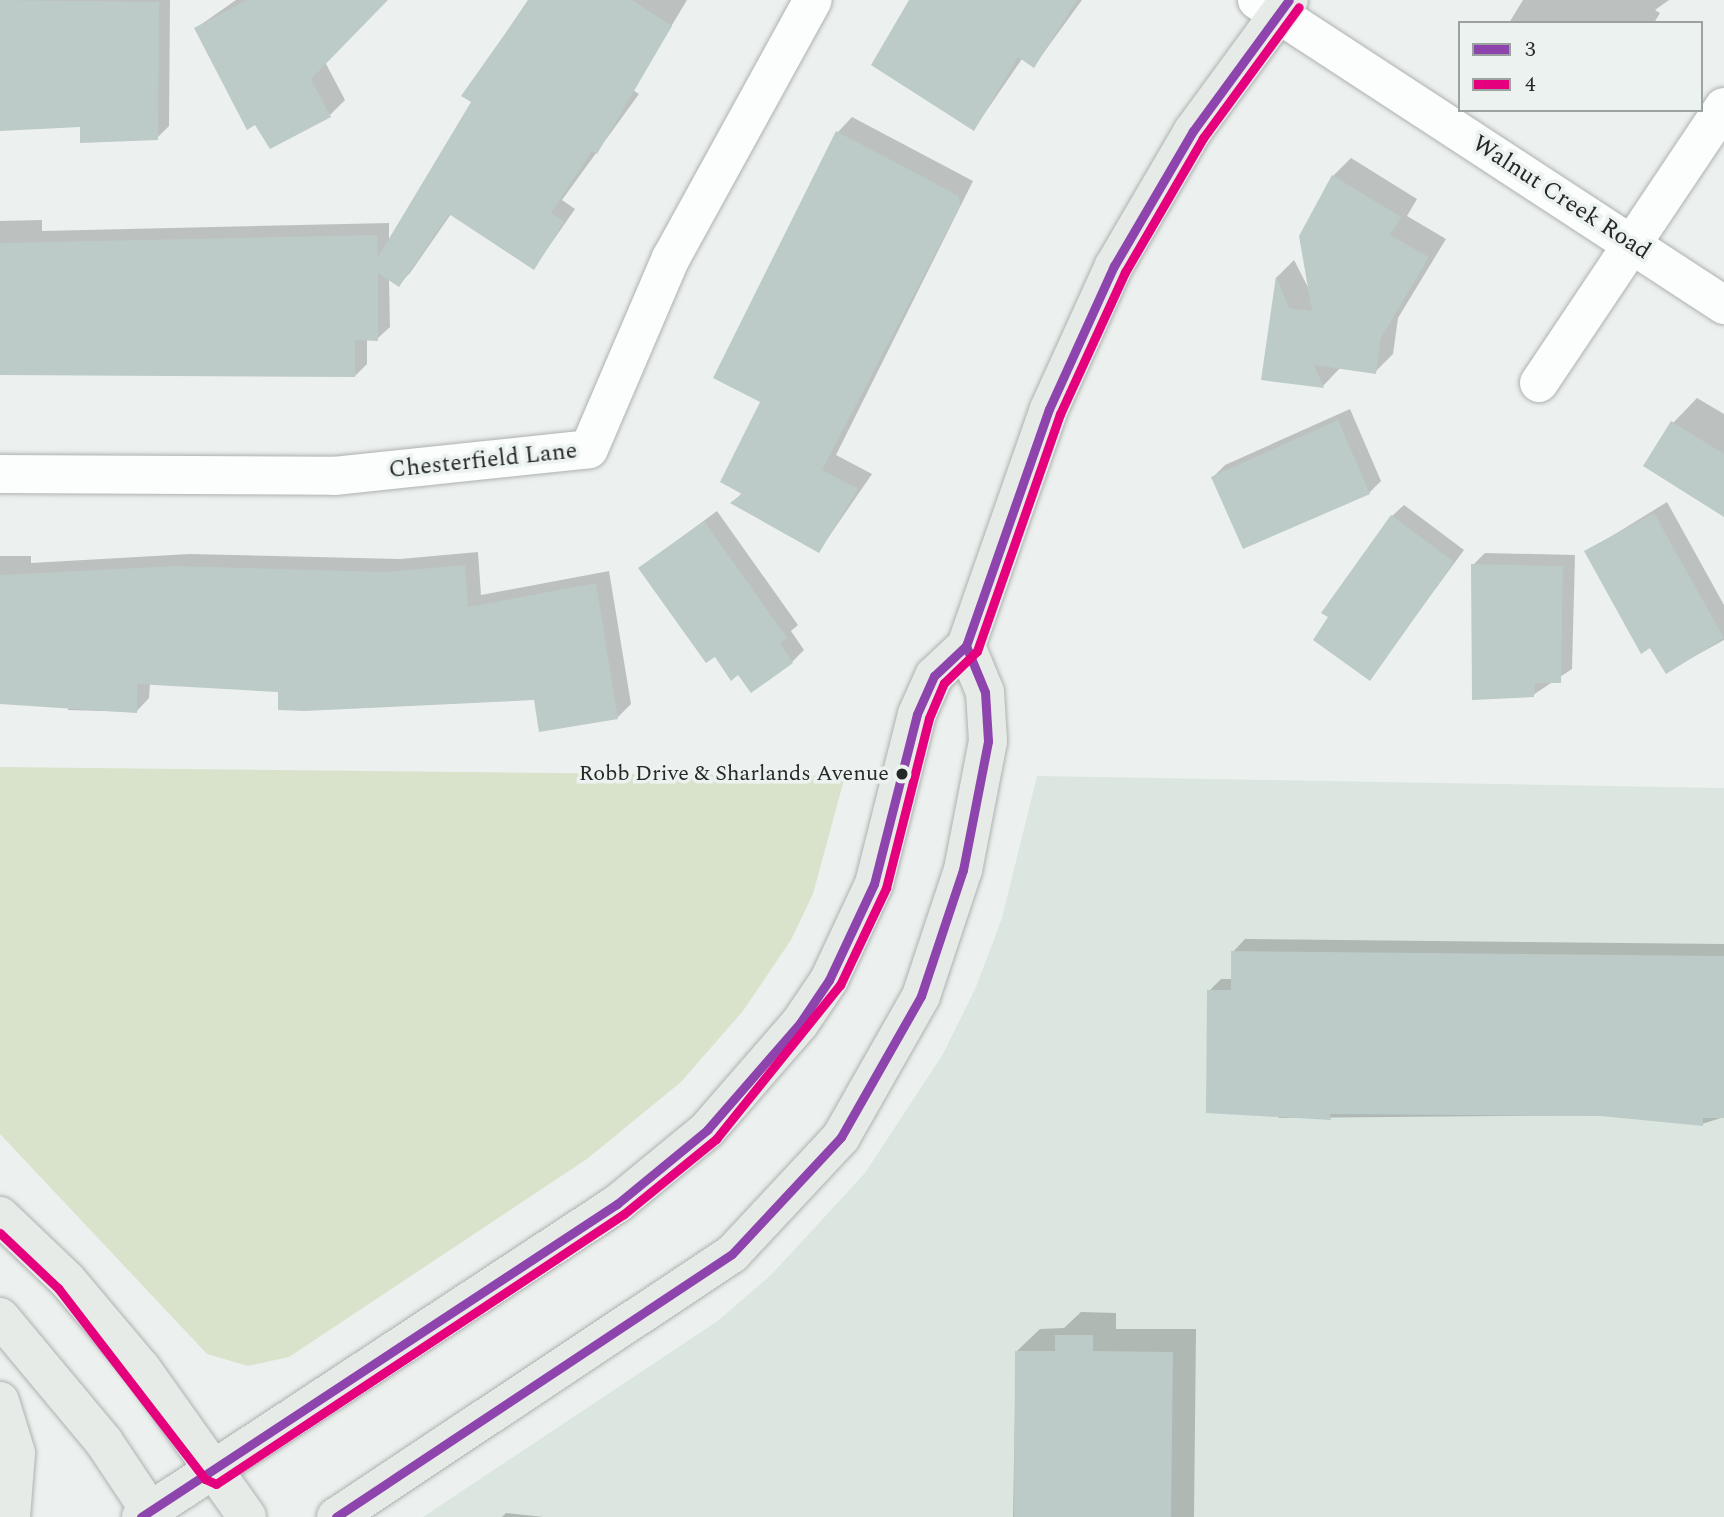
<!DOCTYPE html>
<style>
body{margin:0}
#map{position:relative;width:1724px;height:1517px;overflow:hidden;background:#ecf1ef;font-family:Spectral,serif}
div>[style]{position:absolute}
[style*='--x']{left:calc(var(--x)*1px);top:calc(var(--y)*1px);width:calc(var(--w)*1px);rotate:calc(var(--a)*1deg)}
.built>*{inset:0;background:#dbe6e0}
.green>*{inset:0;background:#d9e3cc}
.shadow>*{inset:0;background:#0003}
.building>*{inset:0;background:#bccac8}
.roads{filter:drop-shadow(0 0 2px #aeb1b0) drop-shadow(0 0 2px #aeb1b0)}
.minor>*{height:38px;margin:-19px;padding:0 19px;transform-origin:19px;border-radius:19px;background:#fcfdfd}
.major>*{height:38px;margin:-19px;padding:0 19px;transform-origin:19px;border-radius:19px;background:#e7ebe7}
.bus-1>*{height:9px;margin:-4.5px;padding:0 4.5px;transform-origin:4.5px;border-radius:4.5px;background:#8e44ad}
.bus-2>*{height:9px;margin:-4.5px;padding:0 4.5px;transform-origin:4.5px;border-radius:4.5px;background:#e5007d}
.dots>*{width:19px;height:19px;translate:-50% -50%;box-sizing:border-box;border:4px solid #ebf2ef;border-radius:50%}
span{translate:-50% -50%;white-space:nowrap;text-align:center;line-height:1.15;-webkit-text-stroke:7px #ebf2ef;paint-order:stroke}
.bus-label{font-size:22px;color:#262928}
.right{translate:-100% -50%;text-align:right}
.street-label{font-size:24px;color:#262928}
.legend{position:absolute;left:1458px;top:21px;width:245px;height:91px;box-sizing:border-box;background:#ebf2ef;border:2px solid #9ca29f;margin:0;padding:9px 12px;list-style:none;font-size:21px;color:#262928}
.legend li{display:flex;align-items:center;gap:14px;height:35px}
.legend b{width:35px;border:2px solid #9ca29f}
</style>
<div id="map">
<div class="built">
<div style="clip-path:polygon(1037px 776px,1724px 788px,1724px 1517px,423px 1517px,719px 1320px,771px 1275px,865px 1173px,943px 1054px,976px 987px,1002px 918px)"></div>
</div>
<div class="green">
<div style="clip-path:polygon(0 767px,845px 776px,813px 894px,791px 940px,743px 1011px,681px 1082px,587px 1159px,289px 1357px,248px 1366px,207px 1354px,0 1134px)"></div>
</div>
<div class="shadow">
<div style="clip-path:polygon(0 0,170px 0,169px 126px,157px 138px,82px 125px,0 129px)"></div>
<div style="clip-path:polygon(236px 0,386px 0,325px 62px,345px 100px,330px 115px,196px 28px)"></div>
<div style="clip-path:polygon(528px 0,687px 0,633px 90px,639px 94px,562px 200px,575px 209px,534px 268px,451px 214px,410px 273px,398px 285px,389px 279px,390px 327px,377px 339px,367px 339px,367px 364px,355px 376px,0 373px,0 221px,42px 220px,42px 231px,389px 223px,389px 242px,473px 101px,464px 95px)"></div>
<div style="clip-path:polygon(915px 0,1082px 0,1034px 66px,1022px 59px,974px 129px)"></div>
<div style="clip-path:polygon(1523px 0,1669px 0,1655px 10px,1660px 13px,1654px 23px,1509px 23px)"></div>
<div style="clip-path:polygon(852px 117px,973px 181px,836px 455px,872px 474px,819px 551px,733px 502px,743px 492px,762px 401px,715px 377px,838px 132px)"></div>
<div style="clip-path:polygon(1351px 158px,1417px 199px,1407px 216px,1446px 239px,1398px 318px,1393px 354px,1375px 372px,1341px 367px,1323px 386px,1263px 378px,1277px 277px,1294px 260px,1310px 291px,1333px 176px)"></div>
<div style="clip-path:polygon(1697px 398px,1724px 414px,1724px 517px,1673px 423px)"></div>
<div style="clip-path:polygon(1350px 409px,1381px 481px,1369px 493px,1213px 477px,1225px 465px)"></div>
<div style="clip-path:polygon(1667px 502px,1724px 605px,1724px 640px,1666px 672px,1586px 552px)"></div>
<div style="clip-path:polygon(1404px 505px,1464px 550px,1370px 678px,1392px 516px)"></div>
<div style="clip-path:polygon(717px 511px,798px 625px,791px 631px,804px 650px,792px 662px,739px 672px,715px 655px,640px 568px)"></div>
<div style="clip-path:polygon(478px 552px,481px 595px,609px 571px,631px 704px,617px 718px,536px 698px,150px 683px,149px 698px,136px 712px,68px 710px,68px 703px,0 704px,0 556px,31px 556px,31px 563px,190px 554px,400px 559px)"></div>
<div style="clip-path:polygon(1485px 553px,1575px 555px,1572px 669px,1533px 695px,1473px 565px)"></div>
<div style="clip-path:polygon(1245px 939px,1724px 944px,1724px 1117px,1702px 1124px,1601px 1115px,1279px 1118px,1209px 991px,1221px 979px,1232px 979px,1233px 952px)"></div>
<div style="clip-path:polygon(1081px 1312px,1116px 1313px,1116px 1329px,1196px 1329px,1194px 1517px,1013px 1517px,1016px 1352px,1040px 1329px,1064px 1328px)"></div>
<div style="clip-path:polygon(506px 1513px,544px 1517px,502px 1517px)"></div>
</div>
<div class="building">
<div style="clip-path:polygon(0 0,159px 2px,158px 140px,80px 143px,80px 127px,0 131px)"></div>
<div style="clip-path:polygon(247px 0,388px 0,311px 79px,331px 117px,270px 149px,255px 125px,247px 130px,194px 28px)"></div>
<div style="clip-path:polygon(529px 0,632px 0,672px 26px,597px 154px,592px 151px,551px 213px,564px 222px,534px 270px,449px 214px,399px 287px,378px 273px,378px 341px,355px 340px,355px 377px,0 375px,0 243px,377px 235px,378px 257px,471px 102px,461px 96px)"></div>
<div style="clip-path:polygon(909px 0,1077px 0,1034px 68px,1018px 57px,974px 131px,871px 65px)"></div>
<div style="clip-path:polygon(836px 131px,959px 196px,960px 206px,822px 470px,858px 489px,819px 553px,730px 503px,742px 494px,720px 482px,760px 402px,713px 378px)"></div>
<div style="clip-path:polygon(1332px 175px,1401px 217px,1390px 235px,1429px 257px,1381px 338px,1376px 374px,1314px 365px,1324px 388px,1261px 380px,1276px 276px,1289px 308px,1312px 311px,1299px 236px)"></div>
<div style="clip-path:polygon(1338px 420px,1370px 494px,1243px 549px,1211px 477px)"></div>
<div style="clip-path:polygon(1671px 421px,1724px 454px,1724px 517px,1643px 466px)"></div>
<div style="clip-path:polygon(1654px 513px,1724px 638px,1666px 674px,1650px 648px,1641px 654px,1584px 551px)"></div>
<div style="clip-path:polygon(1391px 515px,1454px 562px,1370px 681px,1313px 640px,1328px 617px,1321px 613px)"></div>
<div style="clip-path:polygon(704px 521px,787px 638px,780px 643px,793px 663px,751px 693px,738px 675px,731px 681px,715px 657px,706px 663px,638px 568px)"></div>
<div style="clip-path:polygon(1471px 564px,1563px 566px,1561px 683px,1535px 683px,1534px 697px,1472px 700px)"></div>
<div style="clip-path:polygon(465px 565px,468px 607px,596px 583px,618px 719px,539px 732px,534px 700px,305px 711px,278px 710px,278px 692px,137px 684px,137px 713px,0 704px,0 575px,176px 566px,385px 572px)"></div>
<div style="clip-path:polygon(1231px 951px,1724px 956px,1724px 1118px,1703px 1118px,1703px 1126px,1601px 1116px,1330px 1114px,1331px 1120px,1206px 1113px,1207px 990px,1231px 990px)"></div>
<div style="clip-path:polygon(1055px 1335px,1093px 1335px,1093px 1351px,1173px 1352px,1171px 1517px,1014px 1517px,1015px 1351px,1055px 1351px)"></div>
</div>
<div class="roads">
<div class="minor">
<div style="--x:1257;--y:0;--w:558;--a:33.15"></div>
<div style="--x:1539;--y:383;--w:332;--a:-56.2"></div>
<div style="--x:0;--y:474;--w:334;--a:0.3"></div>
<div style="--x:334;--y:476;--w:256;--a:-6"></div>
<div style="--x:589;--y:449;--w:208;--a:-66.8"></div>
<div style="--x:671;--y:258;--w:294;--a:-61.2"></div>
</div>
<div class="major">
<div style="--x:0;--y:1216;--w:93;--a:43.7"></div>
<div style="--x:67;--y:1280;--w:116;--a:49.9"></div>
<div style="--x:142;--y:1369;--w:181;--a:54.6"></div>
<div style="--x:0;--y:1317;--w:163;--a:50.2"></div>
<div style="--x:104;--y:1442;--w:90;--a:56.3"></div>
<div style="--x:0;--y:1401;--w:54;--a:72.9"></div>
<div style="--x:16;--y:1453;--w:64;--a:94.5"></div>
<div style="--x:141;--y:1517;--w:570;--a:-33.33"></div>
<div style="--x:617;--y:1204;--w:117;--a:-39.4"></div>
<div style="--x:707;--y:1130;--w:142;--a:-49"></div>
<div style="--x:800;--y:1023;--w:52;--a:-56"></div>
<div style="--x:829;--y:980;--w:106;--a:-64.9"></div>
<div style="--x:874;--y:884;--w:175;--a:-75.8"></div>
<div style="--x:917;--y:714;--w:42;--a:-65.9"></div>
<div style="--x:934;--y:676;--w:44;--a:-43.2"></div>
<div style="--x:966;--y:646;--w:251;--a:-70.7"></div>
<div style="--x:1049;--y:409;--w:157;--a:-65.6"></div>
<div style="--x:1114;--y:266;--w:156;--a:-59.7"></div>
<div style="--x:1193;--y:131;--w:162;--a:-53.8"></div>
<div style="--x:336;--y:1517;--w:475;--a:-33.6"></div>
<div style="--x:732;--y:1254;--w:160;--a:-47"></div>
<div style="--x:841;--y:1137;--w:162;--a:-60.4"></div>
<div style="--x:921;--y:996;--w:133;--a:-71.6"></div>
<div style="--x:963;--y:870;--w:131;--a:-79"></div>
<div style="--x:988;--y:741;--w:49;--a:-93.5"></div>
<div style="--x:985;--y:692;--w:50;--a:-112.4"></div>
</div>
</div>
<div class="bus-1">
<div style="--x:141;--y:1517;--w:570;--a:-33.33"></div>
<div style="--x:617;--y:1204;--w:117;--a:-39.4"></div>
<div style="--x:707;--y:1130;--w:142;--a:-49"></div>
<div style="--x:800;--y:1023;--w:52;--a:-56"></div>
<div style="--x:829;--y:980;--w:106;--a:-64.9"></div>
<div style="--x:874;--y:884;--w:175;--a:-75.8"></div>
<div style="--x:917;--y:714;--w:42;--a:-65.9"></div>
<div style="--x:934;--y:676;--w:44;--a:-43.2"></div>
<div style="--x:966;--y:646;--w:251;--a:-70.7"></div>
<div style="--x:1049;--y:409;--w:157;--a:-65.6"></div>
<div style="--x:1114;--y:266;--w:156;--a:-59.7"></div>
<div style="--x:1193;--y:131;--w:162;--a:-53.8"></div>
<div style="--x:336;--y:1517;--w:475;--a:-33.6"></div>
<div style="--x:732;--y:1254;--w:160;--a:-47"></div>
<div style="--x:841;--y:1137;--w:162;--a:-60.4"></div>
<div style="--x:921;--y:996;--w:133;--a:-71.6"></div>
<div style="--x:963;--y:870;--w:131;--a:-79"></div>
<div style="--x:988;--y:741;--w:49;--a:-93.5"></div>
<div style="--x:985;--y:692;--w:50;--a:-112.4"></div>
</div>
<div class="bus-2">
<div style="--x:0;--y:1233;--w:80;--a:43.5"></div>
<div style="--x:58;--y:1288;--w:241;--a:52.4"></div>
<div style="--x:205;--y:1479;--w:12;--a:24"></div>
<div style="--x:216;--y:1484;--w:489;--a:-33.5"></div>
<div style="--x:624;--y:1214;--w:119;--a:-39.2"></div>
<div style="--x:716;--y:1139;--w:198;--a:-51.2"></div>
<div style="--x:840;--y:985;--w:107;--a:-64.6"></div>
<div style="--x:886;--y:888;--w:175;--a:-75.8"></div>
<div style="--x:929;--y:718;--w:38;--a:-67"></div>
<div style="--x:944;--y:683;--w:46;--a:-44.1"></div>
<div style="--x:977;--y:651;--w:251;--a:-70.7"></div>
<div style="--x:1060;--y:414;--w:156;--a:-65.4"></div>
<div style="--x:1125;--y:272;--w:155;--a:-59.8"></div>
<div style="--x:1203;--y:138;--w:162;--a:-53.8"></div>
</div>
<div class="dots">
<div style="left:902px;top:774px;background:#262928"></div>
</div>
<div class="bus-label">
<span class="right" style="left:889px;top:774px">Robb Drive &amp; Sharlands Avenue</span>
</div>
<div class="street-label">
<span style="left:1561px;top:198px;rotate:33deg">Walnut Creek Road</span>
<span style="left:483px;top:461px;rotate:-6deg">Chesterfield Lane</span>
</div>
<ul class="legend">
<li><b style="height:9px;background:#8e44ad"></b>3</li>
<li><b style="height:9px;background:#e5007d"></b>4</li>
</ul>
</div>
